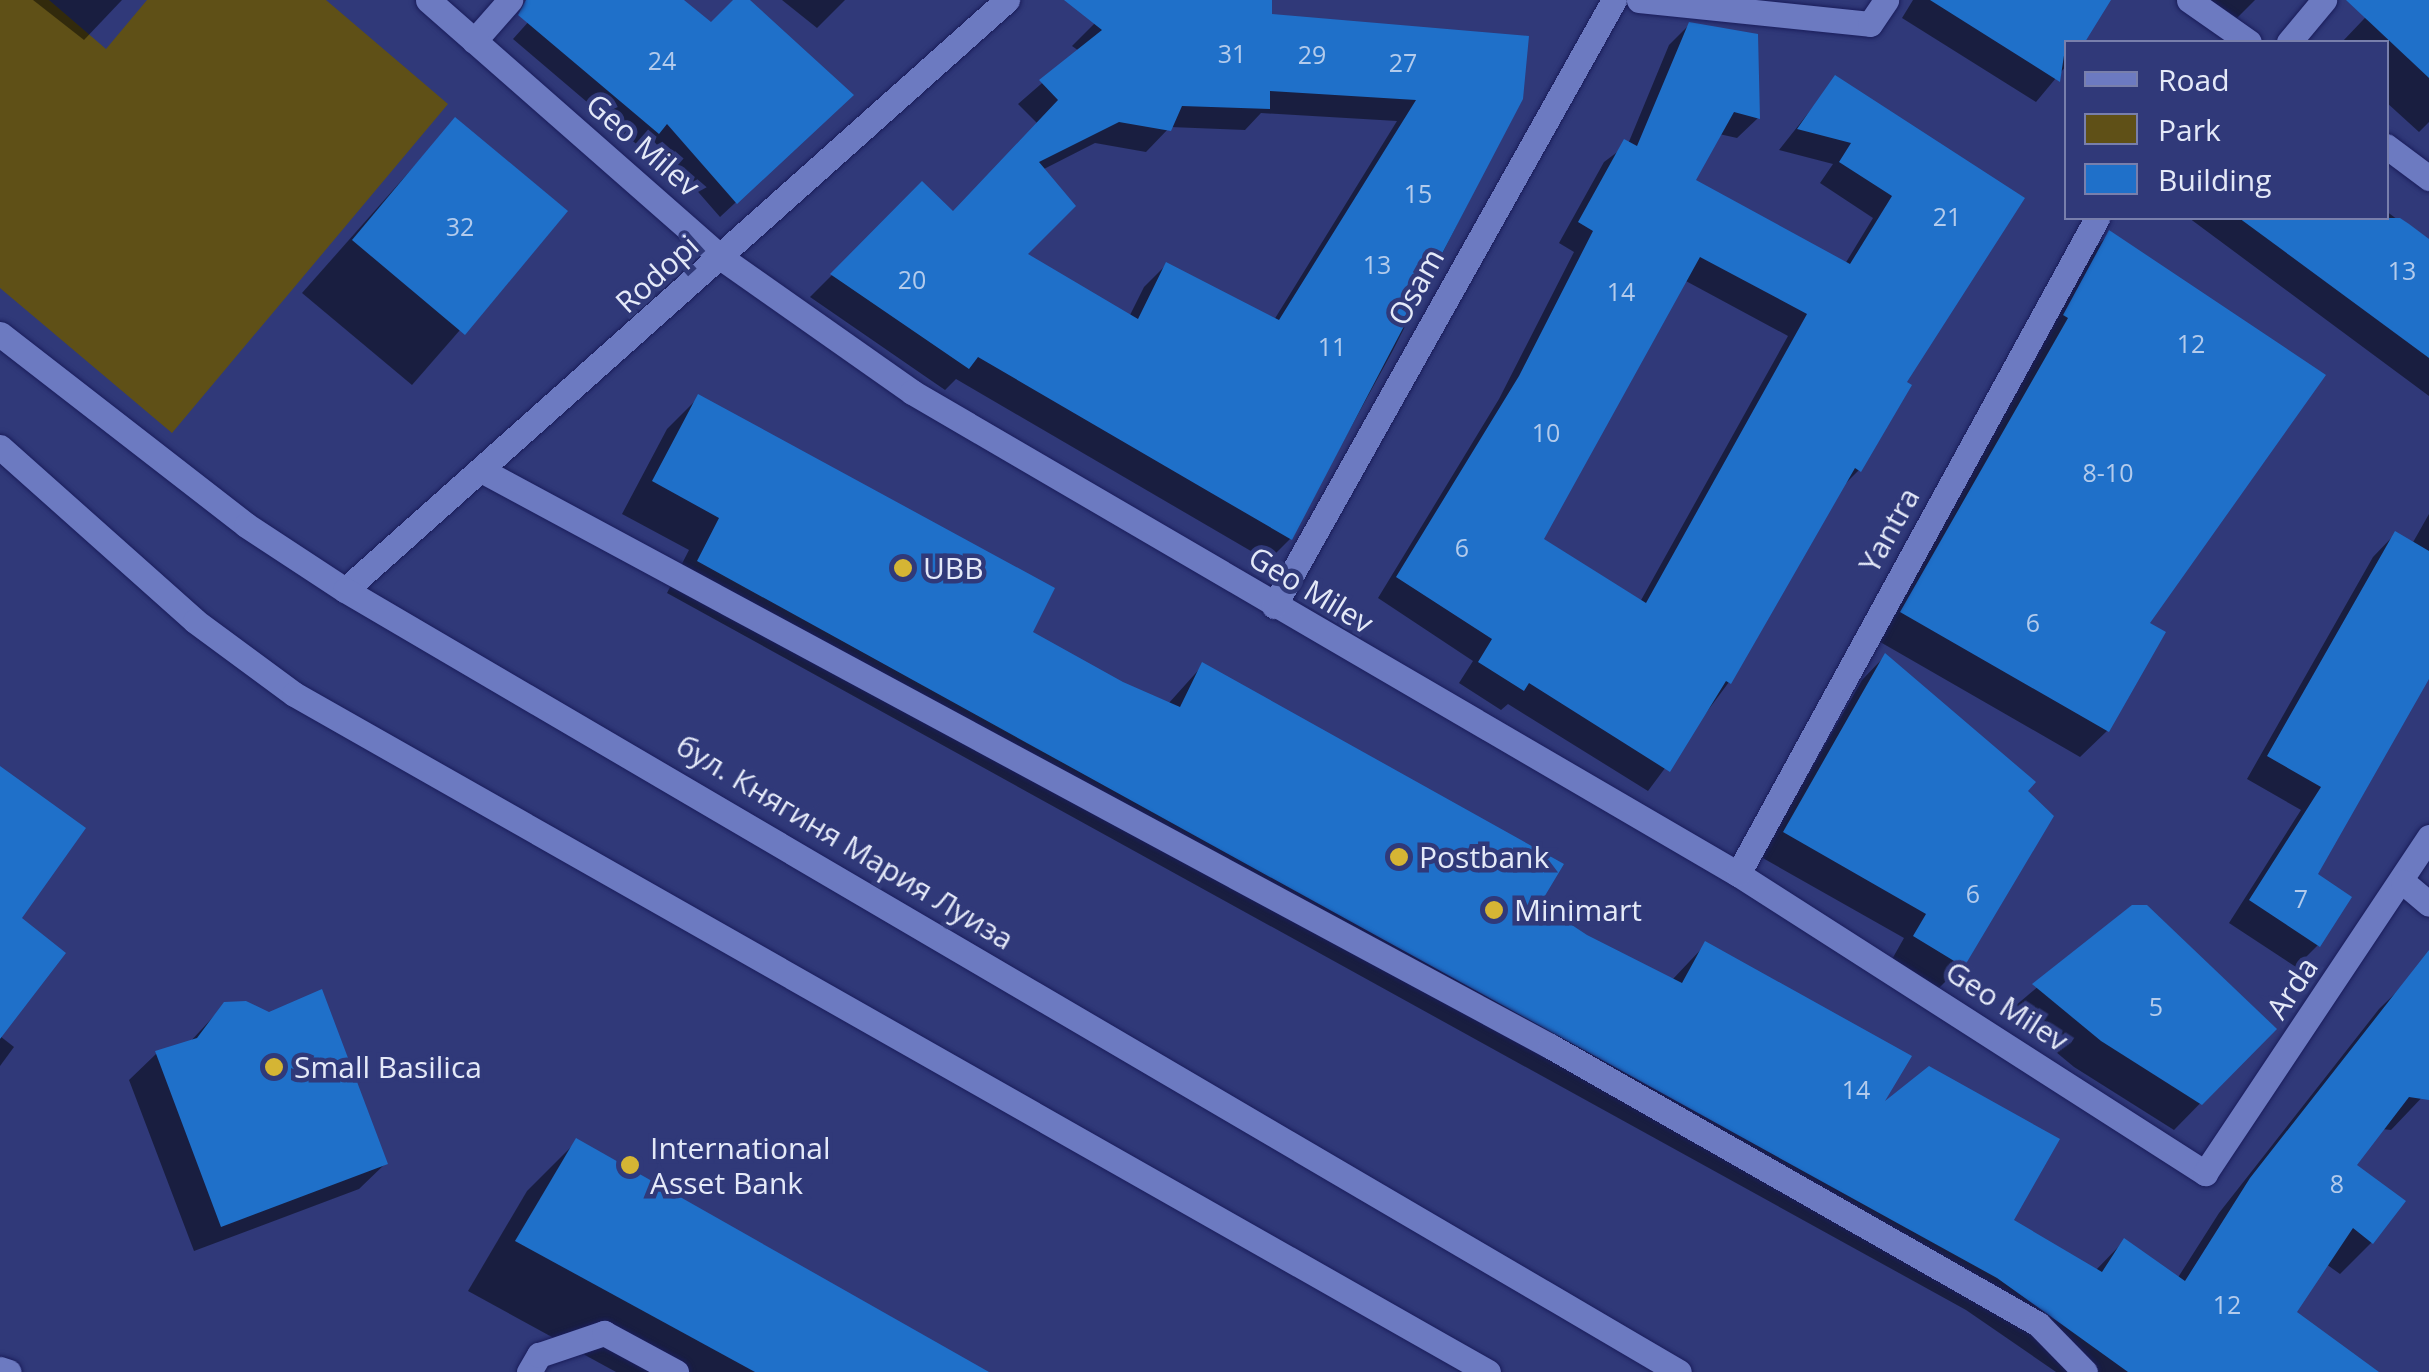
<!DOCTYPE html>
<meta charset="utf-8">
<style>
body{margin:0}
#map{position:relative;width:2429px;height:1372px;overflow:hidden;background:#303979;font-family:"Open Sans",sans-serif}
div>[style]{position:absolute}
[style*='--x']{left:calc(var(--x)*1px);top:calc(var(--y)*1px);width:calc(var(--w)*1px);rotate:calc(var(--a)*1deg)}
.green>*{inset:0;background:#5f5017}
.shadow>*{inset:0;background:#0007}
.building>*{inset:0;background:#1f70c9}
.roads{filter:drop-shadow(0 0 2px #1a1d5b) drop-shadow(0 0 2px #1a1d5b)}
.lane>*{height:25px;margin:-12.5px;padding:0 12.5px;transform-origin:12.5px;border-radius:12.5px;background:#6c7ac1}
.street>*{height:25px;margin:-12.5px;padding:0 12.5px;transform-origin:12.5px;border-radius:12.5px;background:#6c7ac1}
.secondary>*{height:25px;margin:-12.5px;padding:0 12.5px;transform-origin:12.5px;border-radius:12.5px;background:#6c7ac1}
.dots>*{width:28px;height:28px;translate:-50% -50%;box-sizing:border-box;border:5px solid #303979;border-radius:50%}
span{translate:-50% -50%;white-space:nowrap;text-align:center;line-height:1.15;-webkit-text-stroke:9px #303979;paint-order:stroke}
.number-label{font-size:25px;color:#b3cbec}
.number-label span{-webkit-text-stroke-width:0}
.street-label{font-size:30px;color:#e4e9f8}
.poi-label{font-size:30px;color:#e4e9f8}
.left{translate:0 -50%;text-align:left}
.legend{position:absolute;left:2064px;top:40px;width:325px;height:180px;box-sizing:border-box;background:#303979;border:2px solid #787fac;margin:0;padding:12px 18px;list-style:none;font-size:30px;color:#e4e9f8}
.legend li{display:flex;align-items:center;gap:20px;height:50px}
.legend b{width:50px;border:2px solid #787fac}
</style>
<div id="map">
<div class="green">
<div style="clip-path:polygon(0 0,49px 0,106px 49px,147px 0,326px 0,448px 104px,172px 433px,0 288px)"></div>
</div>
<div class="shadow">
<div style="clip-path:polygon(33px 0,122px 0,84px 40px)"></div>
<div style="clip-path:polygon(548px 0,680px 0,711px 26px,737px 0,746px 0,835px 110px,720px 217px,651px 138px,641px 148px,513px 39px)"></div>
<div style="clip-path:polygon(782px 0,845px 0,817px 28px)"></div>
<div style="clip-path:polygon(evenodd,1118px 0,1272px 16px,1521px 99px,1392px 352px,1290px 539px,1268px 561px,956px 379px,945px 390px,810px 297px,922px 185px,952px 214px,1038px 124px,1018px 104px,1079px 51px,1072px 46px,1118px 0,1261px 113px,1397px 121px,1274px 320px,1166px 265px,1144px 287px,1129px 317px,1024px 254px,1042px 170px,1095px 143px,1146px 152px,1170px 127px,1245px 130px,1261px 113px)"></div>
<div style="clip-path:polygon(1913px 0,2108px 0,2082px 42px,2066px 42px,2066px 66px,2036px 102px,1902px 18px)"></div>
<div style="clip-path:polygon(2210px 0,2255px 0,2237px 18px)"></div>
<div style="clip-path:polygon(2382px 0,2429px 0,2429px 122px,2419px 132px,2386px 102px,2386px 42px,2342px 42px)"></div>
<div style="clip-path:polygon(evenodd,1690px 24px,1758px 118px,1737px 138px,1719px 134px,1692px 181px,1845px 264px,1873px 218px,1820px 183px,1833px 164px,1779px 150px,1836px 78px,2022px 199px,1904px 383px,1859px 470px,1840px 489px,1729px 682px,1648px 791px,1508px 704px,1501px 710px,1459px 683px,1473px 661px,1378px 598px,1499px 399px,1574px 252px,1559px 243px,1604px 162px,1628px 144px,1669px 45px,1690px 24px,1684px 280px,1788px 336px,1640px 602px,1541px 540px,1684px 280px)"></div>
<div style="clip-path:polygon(455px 120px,564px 211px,412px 385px,302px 293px)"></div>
<div style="clip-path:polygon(2386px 211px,2429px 243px,2429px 396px,2189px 218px,2386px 218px)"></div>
<div style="clip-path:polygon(2109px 234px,2147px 624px,2162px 633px,2107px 731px,2080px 757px,1875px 639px,2043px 345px,2038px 342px,2083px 260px)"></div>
<div style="clip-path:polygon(699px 397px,1030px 633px,1122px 684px,1168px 704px,1203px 665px,1586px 937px,1672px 980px,1706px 944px,1877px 1111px,2011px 1221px,2095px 1271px,2124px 1241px,2177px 1279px,2219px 1213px,2379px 1009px,2412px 977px,2429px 979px,2429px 1090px,2391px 1130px,2382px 1129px,2354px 1166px,2372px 1242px,2340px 1274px,2326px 1264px,2293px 1313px,2375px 1372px,2056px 1372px,1966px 1310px,667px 593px,689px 550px,622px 514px,667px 429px)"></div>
<div style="clip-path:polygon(2429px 514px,2429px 674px,2315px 875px,2318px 945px,2296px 967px,2229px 923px,2301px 810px,2247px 779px,2373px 557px,2395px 534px,2412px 544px)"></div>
<div style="clip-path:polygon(1885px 656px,2025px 792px,1962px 965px,1938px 989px,1891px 961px,1904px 938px,1761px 857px,1862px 680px)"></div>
<div style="clip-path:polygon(2132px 907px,2273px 1029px,2174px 1130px,2074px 1067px,2008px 1012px)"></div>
<div style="clip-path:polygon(225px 1004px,386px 1163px,359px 1189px,194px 1251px,129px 1080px,156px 1054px,189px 1043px)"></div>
<div style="clip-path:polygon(0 1036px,14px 1047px,0 1066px)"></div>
<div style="clip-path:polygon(576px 1142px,983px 1372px,616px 1372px,468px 1291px,527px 1191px)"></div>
</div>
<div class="building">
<div style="clip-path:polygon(526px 0,684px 0,711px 22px,733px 0,750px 0,854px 95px,737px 204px,667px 124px,659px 134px,518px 15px)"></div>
<div style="clip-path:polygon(evenodd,1064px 0,1272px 0,1272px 14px,1529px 36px,1523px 99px,1292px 540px,978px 357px,969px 369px,830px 274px,922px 181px,953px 211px,1058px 100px,1039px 80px,1102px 30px,1064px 0,1270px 91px,1416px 100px,1279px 320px,1166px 262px,1138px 319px,1028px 254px,1076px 206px,1039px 162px,1119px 122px,1171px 131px,1182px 106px,1270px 109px,1270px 91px)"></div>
<div style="clip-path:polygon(1930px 0,2111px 0,2085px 42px,2066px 42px,2060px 82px)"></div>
<div style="clip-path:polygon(2346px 0,2429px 0,2429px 78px)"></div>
<div style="clip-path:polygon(evenodd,1689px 22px,1758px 34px,1760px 119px,1734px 112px,1696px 180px,1850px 264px,1892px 196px,1839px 162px,1851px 143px,1797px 129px,1835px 75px,2025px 198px,1907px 382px,1912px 385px,1861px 472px,1855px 468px,1731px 684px,1726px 681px,1670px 772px,1529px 683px,1524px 691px,1478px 662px,1492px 639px,1396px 577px,1519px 376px,1593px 231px,1578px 222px,1624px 139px,1637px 146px,1689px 22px,1700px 257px,1807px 314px,1646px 603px,1544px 539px,1700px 257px)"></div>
<div style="clip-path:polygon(455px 117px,568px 211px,465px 335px,352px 240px)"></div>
<div style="clip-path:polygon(2239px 218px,2400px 218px,2409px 224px,2429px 239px,2429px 358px)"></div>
<div style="clip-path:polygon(2109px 230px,2326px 375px,2150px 623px,2166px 632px,2109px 732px,1900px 612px,2068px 318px,2063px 315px)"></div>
<div style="clip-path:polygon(698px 394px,1055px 588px,1033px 632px,1123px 682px,1180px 707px,1202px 662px,1564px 864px,1540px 904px,1587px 935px,1682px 983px,1705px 941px,1912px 1056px,1885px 1101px,1929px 1066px,2060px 1139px,2014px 1220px,2102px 1272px,2124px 1238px,2185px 1281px,2250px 1178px,2429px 950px,2429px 1100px,2409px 1097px,2357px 1165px,2406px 1201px,2373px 1244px,2353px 1228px,2297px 1312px,2379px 1372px,2128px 1372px,1997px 1278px,697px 561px,719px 518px,652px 481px)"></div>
<div style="clip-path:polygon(2395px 531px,2429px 551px,2429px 679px,2318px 874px,2352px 897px,2320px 947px,2249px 900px,2321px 787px,2267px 756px)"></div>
<div style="clip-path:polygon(1885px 653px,2036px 782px,2028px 791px,2054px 816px,1964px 967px,1913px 936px,1926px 914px,1783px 832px)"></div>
<div style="clip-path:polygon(0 766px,86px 828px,22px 918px,66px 953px,0 1039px)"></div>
<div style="clip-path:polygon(2132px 905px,2147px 905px,2277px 1029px,2202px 1105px,2101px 1041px,2032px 984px)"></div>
<div style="clip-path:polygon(322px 989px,388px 1164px,221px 1227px,155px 1051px,197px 1038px,224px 1002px,246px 1001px,269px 1012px)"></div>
<div style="clip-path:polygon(576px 1138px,989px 1372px,755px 1372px,515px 1241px)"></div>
</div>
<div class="roads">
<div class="lane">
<div style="--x:474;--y:41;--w:55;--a:-48.7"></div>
<div style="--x:529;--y:1372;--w:20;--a:-60"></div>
<div style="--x:539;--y:1355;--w:69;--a:-18.7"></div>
<div style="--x:604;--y:1333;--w:82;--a:28.4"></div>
</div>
<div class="street">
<div style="--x:428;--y:0;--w:393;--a:41.3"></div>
<div style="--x:723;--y:259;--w:231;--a:35.1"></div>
<div style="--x:912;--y:392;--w:956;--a:30.27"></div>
<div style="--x:1738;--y:874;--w:555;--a:32.63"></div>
<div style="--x:2205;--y:1173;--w:404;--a:-56.3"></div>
<div style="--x:1639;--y:0;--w:232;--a:5.9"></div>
<div style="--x:1870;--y:24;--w:29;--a:-56"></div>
<div style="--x:2189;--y:0;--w:73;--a:35"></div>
<div style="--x:2289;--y:42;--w:55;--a:-50.2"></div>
<div style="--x:2386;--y:146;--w:54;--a:36.7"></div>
<div style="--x:483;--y:471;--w:1212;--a:28.32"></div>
<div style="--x:1550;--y:1046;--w:562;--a:29.67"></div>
<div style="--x:2038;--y:1324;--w:67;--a:45.6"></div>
<div style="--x:345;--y:590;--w:887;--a:-41.71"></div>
<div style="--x:1274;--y:606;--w:695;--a:-60.71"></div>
<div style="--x:1738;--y:874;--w:748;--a:-61.31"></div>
<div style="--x:2403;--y:882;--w:34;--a:40"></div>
<div style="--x:0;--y:1369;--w:9;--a:18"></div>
</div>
<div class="secondary">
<div style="--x:0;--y:334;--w:311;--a:37.8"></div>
<div style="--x:246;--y:525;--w:118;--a:33.3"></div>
<div style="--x:345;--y:590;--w:1546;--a:30.38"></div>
<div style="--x:0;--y:447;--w:261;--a:41.7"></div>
<div style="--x:195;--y:621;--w:123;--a:36.4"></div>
<div style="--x:294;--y:694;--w:1373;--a:29.59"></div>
</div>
</div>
<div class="dots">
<div style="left:903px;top:568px;background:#d5b534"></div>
<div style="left:1399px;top:857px;background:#d5b534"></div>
<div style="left:1494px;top:910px;background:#d5b534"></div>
<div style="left:274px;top:1067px;background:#d5b534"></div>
<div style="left:630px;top:1165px;background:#d5b534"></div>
</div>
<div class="number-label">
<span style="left:1232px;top:53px">31</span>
<span style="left:1312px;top:54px">29</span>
<span style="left:662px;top:60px">24</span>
<span style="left:1403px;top:62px">27</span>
<span style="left:1418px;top:193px">15</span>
<span style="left:1947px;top:216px">21</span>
<span style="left:460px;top:226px">32</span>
<span style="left:1377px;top:264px">13</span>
<span style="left:2402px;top:270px">13</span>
<span style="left:912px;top:279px">20</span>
<span style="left:1621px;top:291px">14</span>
<span style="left:2191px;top:343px">12</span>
<span style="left:1332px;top:346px">11</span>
<span style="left:1546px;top:432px">10</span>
<span style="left:2108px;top:472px">8-10</span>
<span style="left:1462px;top:547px">6</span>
<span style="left:2033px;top:622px">6</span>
<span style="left:1973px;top:893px">6</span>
<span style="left:2301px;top:898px">7</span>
<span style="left:2156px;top:1006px">5</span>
<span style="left:1856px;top:1089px">14</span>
<span style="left:2337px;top:1183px">8</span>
<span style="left:2227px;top:1304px">12</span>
</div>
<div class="street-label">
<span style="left:643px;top:145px;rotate:41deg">Geo Milev</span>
<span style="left:657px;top:274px;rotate:-42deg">Rodopi</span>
<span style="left:1416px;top:287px;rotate:-61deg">Osam</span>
<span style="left:1889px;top:530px;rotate:-61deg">Yantra</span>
<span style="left:1311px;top:590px;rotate:31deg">Geo Milev</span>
<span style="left:845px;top:842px;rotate:31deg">бул. Княгиня Мария Луиза</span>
<span style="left:2292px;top:988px;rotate:-56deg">Arda</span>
<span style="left:2007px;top:1006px;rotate:33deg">Geo Milev</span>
</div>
<div class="poi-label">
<span class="left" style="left:923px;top:568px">UBB</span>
<span class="left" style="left:1419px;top:857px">Postbank</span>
<span class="left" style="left:1514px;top:910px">Minimart</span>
<span class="left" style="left:294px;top:1067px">Small Basilica</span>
<span class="left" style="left:650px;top:1165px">International<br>Asset Bank</span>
</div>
<ul class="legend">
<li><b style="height:12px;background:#6c7ac1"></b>Road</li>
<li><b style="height:28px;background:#5f5017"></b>Park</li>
<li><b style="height:28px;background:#1f70c9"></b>Building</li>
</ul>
</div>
